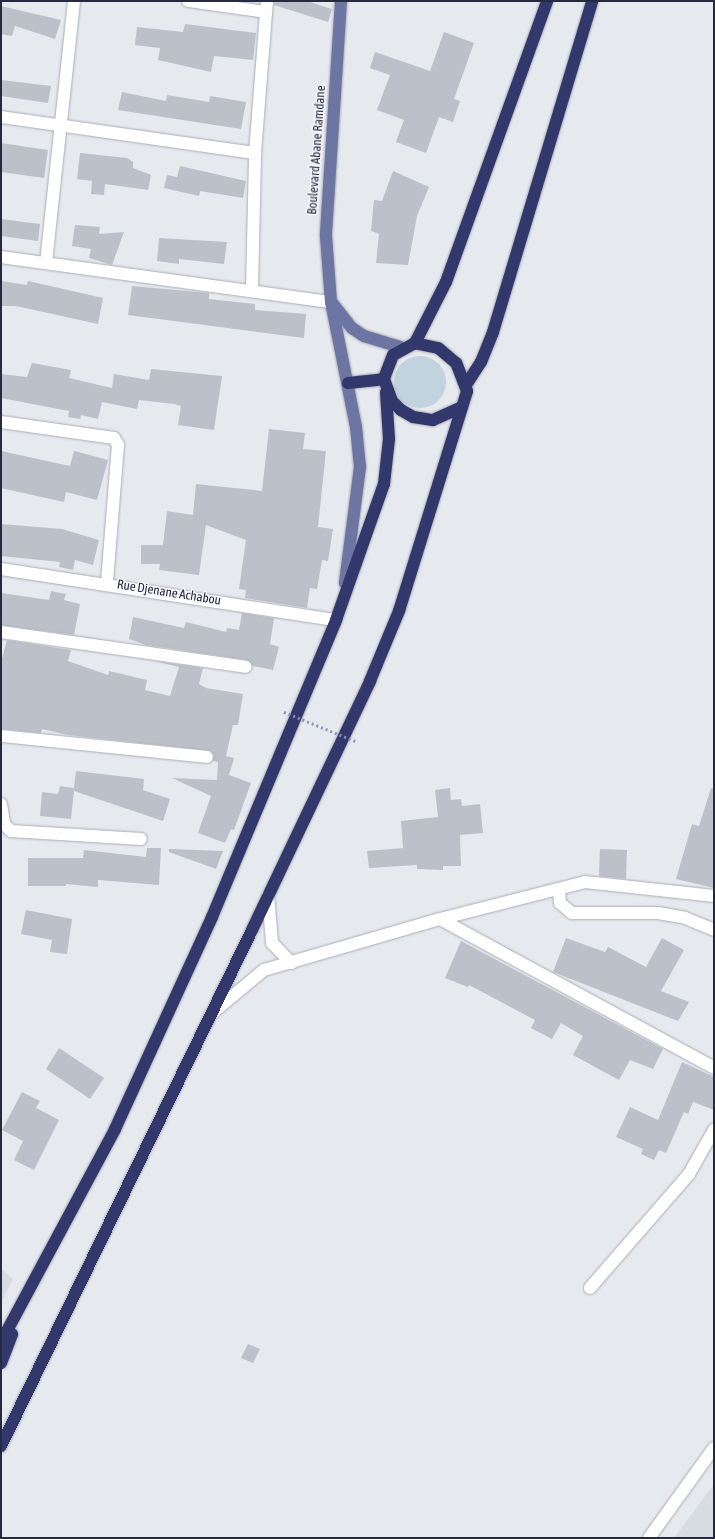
<!DOCTYPE html>
<style>
body{margin:0}
#map{position:relative;width:715px;height:1539px;overflow:hidden;background:#e6e9ee;font-family:"Asap Condensed",sans-serif}
div>[style]{position:absolute}
[style*='--x']{left:calc(var(--x)*1px);top:calc(var(--y)*1px);width:calc(var(--w)*1px);rotate:calc(var(--a)*1deg)}
.built>*{inset:0;background:#d7dbe2}
.green>*{inset:0;background:#c1d3de}
.round{border-radius:50%}
.building>*{inset:0;background:#bcc0c9}
.roads{filter:drop-shadow(0 0 1px #a9acb6) drop-shadow(0 0 1px #a9acb6)}
.street>*{height:12px;margin:-6px;padding:0 6px;transform-origin:6px;border-radius:6px;background:#fff}
.secondary>*{height:12px;margin:-6px;padding:0 6px;transform-origin:6px;border-radius:6px;background:#fff}
.primary>*{height:12px;margin:-6px;padding:0 6px;transform-origin:6px;border-radius:6px;background:#6d75a2}
.highway>*{height:12px;margin:-6px;padding:0 6px;transform-origin:6px;border-radius:6px;background:#32386b}
.path-bridge>*{height:2.5px;margin-top:-1.25px;transform-origin:0;background:repeating-linear-gradient(90deg,#8891b0 0 2px,transparent 0 5px)}
span{translate:-50% -50%;white-space:nowrap;text-align:center;line-height:1.15;-webkit-text-stroke:3px #f7f8fb;paint-order:stroke}
.street-label{font-size:13px;color:#262a40}
.frame{position:absolute;inset:0;border:2px solid #262a40;pointer-events:none}
</style>
<div id="map">
<div class="built">
<div style="clip-path:polygon(1px 1269px,13px 1279px,1px 1303px)"></div>
<div style="clip-path:polygon(714px 1484px,714px 1538px,674px 1538px)"></div>
</div>
<div class="green">
<div class="round" style="left:394px;top:356px;width:52px;height:52px"></div>
</div>
<div class="building">
<div style="clip-path:polygon(274px 1px,307px 1px,332px 9px,328px 22px,274px 5px)"></div>
<div style="clip-path:polygon(1px 6px,61px 20px,55px 39px,15px 26px,12px 36px,1px 34px)"></div>
<div style="clip-path:polygon(185px 24px,256px 33px,253px 60px,214px 56px,211px 72px,158px 60px,160px 48px,135px 45px,137px 27px,183px 32px)"></div>
<div style="clip-path:polygon(444px 32px,474px 43px,454px 99px,460px 101px,453px 122px,439px 117px,426px 153px,396px 142px,404px 120px,377px 110px,390px 75px,370px 68px,375px 52px,430px 71px)"></div>
<div style="clip-path:polygon(1px 80px,51px 86px,48px 103px,1px 96px)"></div>
<div style="clip-path:polygon(122px 92px,166px 101px,167px 95px,209px 102px,210px 96px,246px 102px,241px 129px,118px 110px)"></div>
<div style="clip-path:polygon(1px 143px,48px 150px,44px 178px,1px 172px)"></div>
<div style="clip-path:polygon(80px 153px,127px 158px,133px 162px,133px 168px,151px 175px,148px 190px,105px 184px,104px 195px,91px 194px,92px 181px,77px 179px)"></div>
<div style="clip-path:polygon(180px 166px,246px 181px,243px 198px,200px 191px,199px 196px,164px 188px,167px 175px,177px 177px)"></div>
<div style="clip-path:polygon(393px 171px,429px 187px,417px 216px,408px 265px,376px 263px,379px 234px,371px 231px,374px 200px,382px 201px)"></div>
<div style="clip-path:polygon(1px 219px,40px 224px,38px 241px,1px 236px)"></div>
<div style="clip-path:polygon(75px 225px,100px 227px,99px 234px,124px 232px,112px 265px,89px 258px,91px 249px,72px 246px)"></div>
<div style="clip-path:polygon(159px 238px,227px 242px,224px 264px,179px 259px,179px 264px,157px 261px)"></div>
<div style="clip-path:polygon(1px 281px,27px 285px,28px 281px,103px 298px,98px 324px,16px 306px,1px 306px)"></div>
<div style="clip-path:polygon(132px 286px,209px 293px,209px 299px,255px 304px,255px 310px,306px 314px,304px 338px,128px 315px)"></div>
<div style="clip-path:polygon(32px 363px,71px 370px,69px 378px,112px 388px,114px 374px,149px 380px,151px 369px,222px 376px,214px 430px,178px 425px,181px 406px,174px 404px,139px 400px,137px 409px,102px 402px,98px 419px,81px 415px,80px 419px,68px 417px,69px 411px,1px 398px,1px 374px,27px 377px)"></div>
<div style="clip-path:polygon(269px 429px,305px 433px,303px 449px,326px 451px,318px 527px,333px 529px,328px 561px,322px 560px,317px 589px,310px 588px,307px 608px,245px 598px,246px 590px,239px 589px,246px 540px,206px 525px,199px 575px,159px 570px,160px 564px,141px 564px,141px 545px,163px 545px,167px 511px,193px 515px,196px 484px,262px 491px)"></div>
<div style="clip-path:polygon(1px 451px,70px 466px,74px 451px,108px 460px,97px 500px,66px 492px,64px 502px,1px 488px)"></div>
<div style="clip-path:polygon(1px 524px,62px 529px,99px 540px,93px 565px,75px 560px,73px 570px,59px 567px,60px 562px,1px 556px)"></div>
<div style="clip-path:polygon(51px 591px,66px 594px,64px 600px,80px 604px,74px 635px,1px 625px,1px 593px,49px 600px)"></div>
<div style="clip-path:polygon(242px 613px,274px 618px,270px 644px,279px 647px,273px 670px,253px 666px,247px 660px,146px 645px,129px 639px,133px 617px,184px 628px,186px 622px,226px 632px,227px 628px,239px 630px)"></div>
<div style="clip-path:polygon(7px 640px,71px 650px,68px 661px,108px 675px,109px 671px,147px 680px,145px 690px,170px 696px,179px 667px,154px 661px,203px 668px,199px 684px,206px 688px,243px 694px,238px 725px,233px 725px,226px 756px,234px 758px,229px 775px,251px 783px,234px 830px,231px 829px,225px 843px,198px 833px,211px 796px,172px 778px,217px 780px,218px 762px,213px 761px,211px 751px,68px 735px,42px 729px,41px 733px,1px 729px,1px 662px)"></div>
<div style="clip-path:polygon(76px 771px,144px 779px,143px 790px,170px 799px,163px 821px,74px 791px,71px 819px,40px 816px,42px 792px,58px 794px,60px 786px,74px 788px)"></div>
<div style="clip-path:polygon(450px 788px,451px 800px,461px 799px,462px 806px,480px 804px,483px 833px,460px 835px,461px 866px,443px 866px,443px 870px,417px 869px,417px 865px,369px 868px,367px 851px,403px 848px,401px 821px,438px 817px,435px 790px)"></div>
<div style="clip-path:polygon(711px 788px,714px 789px,714px 888px,676px 879px,692px 824px,699px 826px)"></div>
<div style="clip-path:polygon(147px 848px,161px 848px,159px 885px,98px 880px,98px 887px,66px 884px,66px 886px,28px 886px,28px 858px,83px 858px,84px 850px,146px 857px)"></div>
<div style="clip-path:polygon(169px 849px,223px 851px,216px 869px,169px 852px)"></div>
<div style="clip-path:polygon(600px 849px,627px 850px,626px 879px,599px 876px)"></div>
<div style="clip-path:polygon(26px 910px,72px 919px,67px 954px,50px 952px,52px 940px,21px 934px)"></div>
<div style="clip-path:polygon(566px 938px,605px 952px,608px 947px,646px 967px,662px 938px,684px 950px,661px 991px,689px 1002px,678px 1021px,553px 972px)"></div>
<div style="clip-path:polygon(461px 941px,663px 1049px,653px 1069px,630px 1060px,619px 1080px,573px 1055px,583px 1036px,561px 1023px,552px 1039px,531px 1028px,535px 1020px,469px 985px,468px 987px,445px 978px)"></div>
<div style="clip-path:polygon(59px 1048px,104px 1078px,90px 1099px,46px 1069px)"></div>
<div style="clip-path:polygon(682px 1062px,714px 1077px,714px 1110px,693px 1102px,688px 1114px,684px 1112px,666px 1153px,659px 1150px,654px 1160px,641px 1154px,643px 1149px,616px 1137px,630px 1107px,658px 1120px)"></div>
<div style="clip-path:polygon(22px 1092px,40px 1101px,36px 1108px,59px 1120px,34px 1170px,14px 1160px,23px 1141px,2px 1130px)"></div>
<div style="clip-path:polygon(248px 1344px,260px 1349px,253px 1363px,241px 1358px)"></div>
</div>
<div class="roads">
<div class="street">
<div style="--x:188;--y:1;--w:79;--a:8"></div>
<div style="--x:1;--y:117;--w:257;--a:8.1"></div>
<div style="--x:1;--y:257;--w:333;--a:7.8"></div>
<div style="--x:46;--y:263;--w:263;--a:-83.9"></div>
<div style="--x:252;--y:289;--w:136;--a:-88.7"></div>
<div style="--x:255;--y:153;--w:152;--a:-85.5"></div>
<div style="--x:1;--y:422;--w:114;--a:8.1"></div>
<div style="--x:114;--y:438;--w:8;--a:60"></div>
<div style="--x:118;--y:445;--w:138;--a:94.6"></div>
<div style="--x:1;--y:632;--w:247;--a:8.1"></div>
<div style="--x:1;--y:736;--w:207;--a:5.8"></div>
<div style="--x:1;--y:804;--w:20;--a:81"></div>
<div style="--x:4;--y:824;--w:10;--a:45"></div>
<div style="--x:11;--y:831;--w:130;--a:3.5"></div>
<div style="--x:559;--y:889;--w:14;--a:86"></div>
<div style="--x:560;--y:903;--w:16;--a:40"></div>
<div style="--x:572;--y:913;--w:86;--a:0"></div>
<div style="--x:658;--y:913;--w:27;--a:10"></div>
<div style="--x:685;--y:918;--w:31;--a:22"></div>
<div style="--x:268;--y:895;--w:48;--a:85.2"></div>
<div style="--x:272;--y:943;--w:28;--a:46"></div>
<div style="--x:440;--y:919;--w:312;--a:28.5"></div>
<div style="--x:210;--y:1015;--w:70;--a:-39.8"></div>
<div style="--x:264;--y:970;--w:183;--a:-16.2"></div>
<div style="--x:440;--y:919;--w:150;--a:-14.3"></div>
<div style="--x:585;--y:882;--w:130;--a:6.2"></div>
<div style="--x:590;--y:1288;--w:151;--a:-49"></div>
<div style="--x:689;--y:1174;--w:51;--a:-60.4"></div>
<div style="--x:649;--y:1538;--w:111;--a:-54.2"></div>
</div>
<div class="secondary">
<div style="--x:1;--y:569;--w:339;--a:8.7"></div>
</div>
<div class="primary">
<div style="--x:341;--y:1;--w:235;--a:93.7"></div>
<div style="--x:326;--y:236;--w:66;--a:85.7"></div>
<div style="--x:331;--y:302;--w:127;--a:78.7"></div>
<div style="--x:356;--y:427;--w:40;--a:84.3"></div>
<div style="--x:360;--y:467;--w:117;--a:97.4"></div>
<div style="--x:333;--y:304;--w:31;--a:52"></div>
<div style="--x:352;--y:328;--w:14;--a:34"></div>
<div style="--x:364;--y:336;--w:41;--a:17.1"></div>
</div>
<div class="highway">
<div style="--x:415;--y:343;--w:68;--a:-63.1"></div>
<div style="--x:446;--y:282;--w:299;--a:-70.2"></div>
<div style="--x:348;--y:383;--w:36;--a:-6"></div>
<div style="--x:466;--y:385;--w:27;--a:-57"></div>
<div style="--x:481;--y:362;--w:32;--a:-68"></div>
<div style="--x:493;--y:332;--w:345;--a:-73.3"></div>
<div style="--x:1;--y:1342;--w:242;--a:-61.8"></div>
<div style="--x:115;--y:1129;--w:233;--a:-65.4"></div>
<div style="--x:212;--y:917;--w:322;--a:-67.3"></div>
<div style="--x:336;--y:620;--w:144;--a:-70.6"></div>
<div style="--x:384;--y:484;--w:45;--a:-83.7"></div>
<div style="--x:389;--y:439;--w:47;--a:-93.7"></div>
<div style="--x:1;--y:1363;--w:31;--a:-69"></div>
<div style="--x:1;--y:1446;--w:574;--a:-64.06"></div>
<div style="--x:252;--y:930;--w:276;--a:-64.6"></div>
<div style="--x:370;--y:681;--w:76;--a:-67.5"></div>
<div style="--x:399;--y:611;--w:230;--a:-72.8"></div>
<div style="--x:467;--y:391;--w:30;--a:-111"></div>
<div style="--x:456;--y:363;--w:23;--a:-140"></div>
<div style="--x:438;--y:348;--w:24;--a:-168"></div>
<div style="--x:415;--y:343;--w:25;--a:151"></div>
<div style="--x:393;--y:355;--w:26;--a:111"></div>
<div style="--x:384;--y:379;--w:23;--a:70"></div>
<div style="--x:392;--y:401;--w:13;--a:45"></div>
<div style="--x:401;--y:410;--w:14;--a:30"></div>
<div style="--x:413;--y:417;--w:20;--a:9"></div>
<div style="--x:433;--y:420;--w:30;--a:-24"></div>
</div>
</div>
<div class="path-bridge">
<div style="--x:284;--y:712;--w:80;--a:22.1"></div>
</div>
<div class="street-label">
<span style="left:317px;top:150px;rotate:-86deg">Boulevard Abane Ramdane</span>
<span style="left:169px;top:593px;rotate:9deg">Rue Djenane Achabou</span>
</div>
<div class="frame"></div>
</div>
